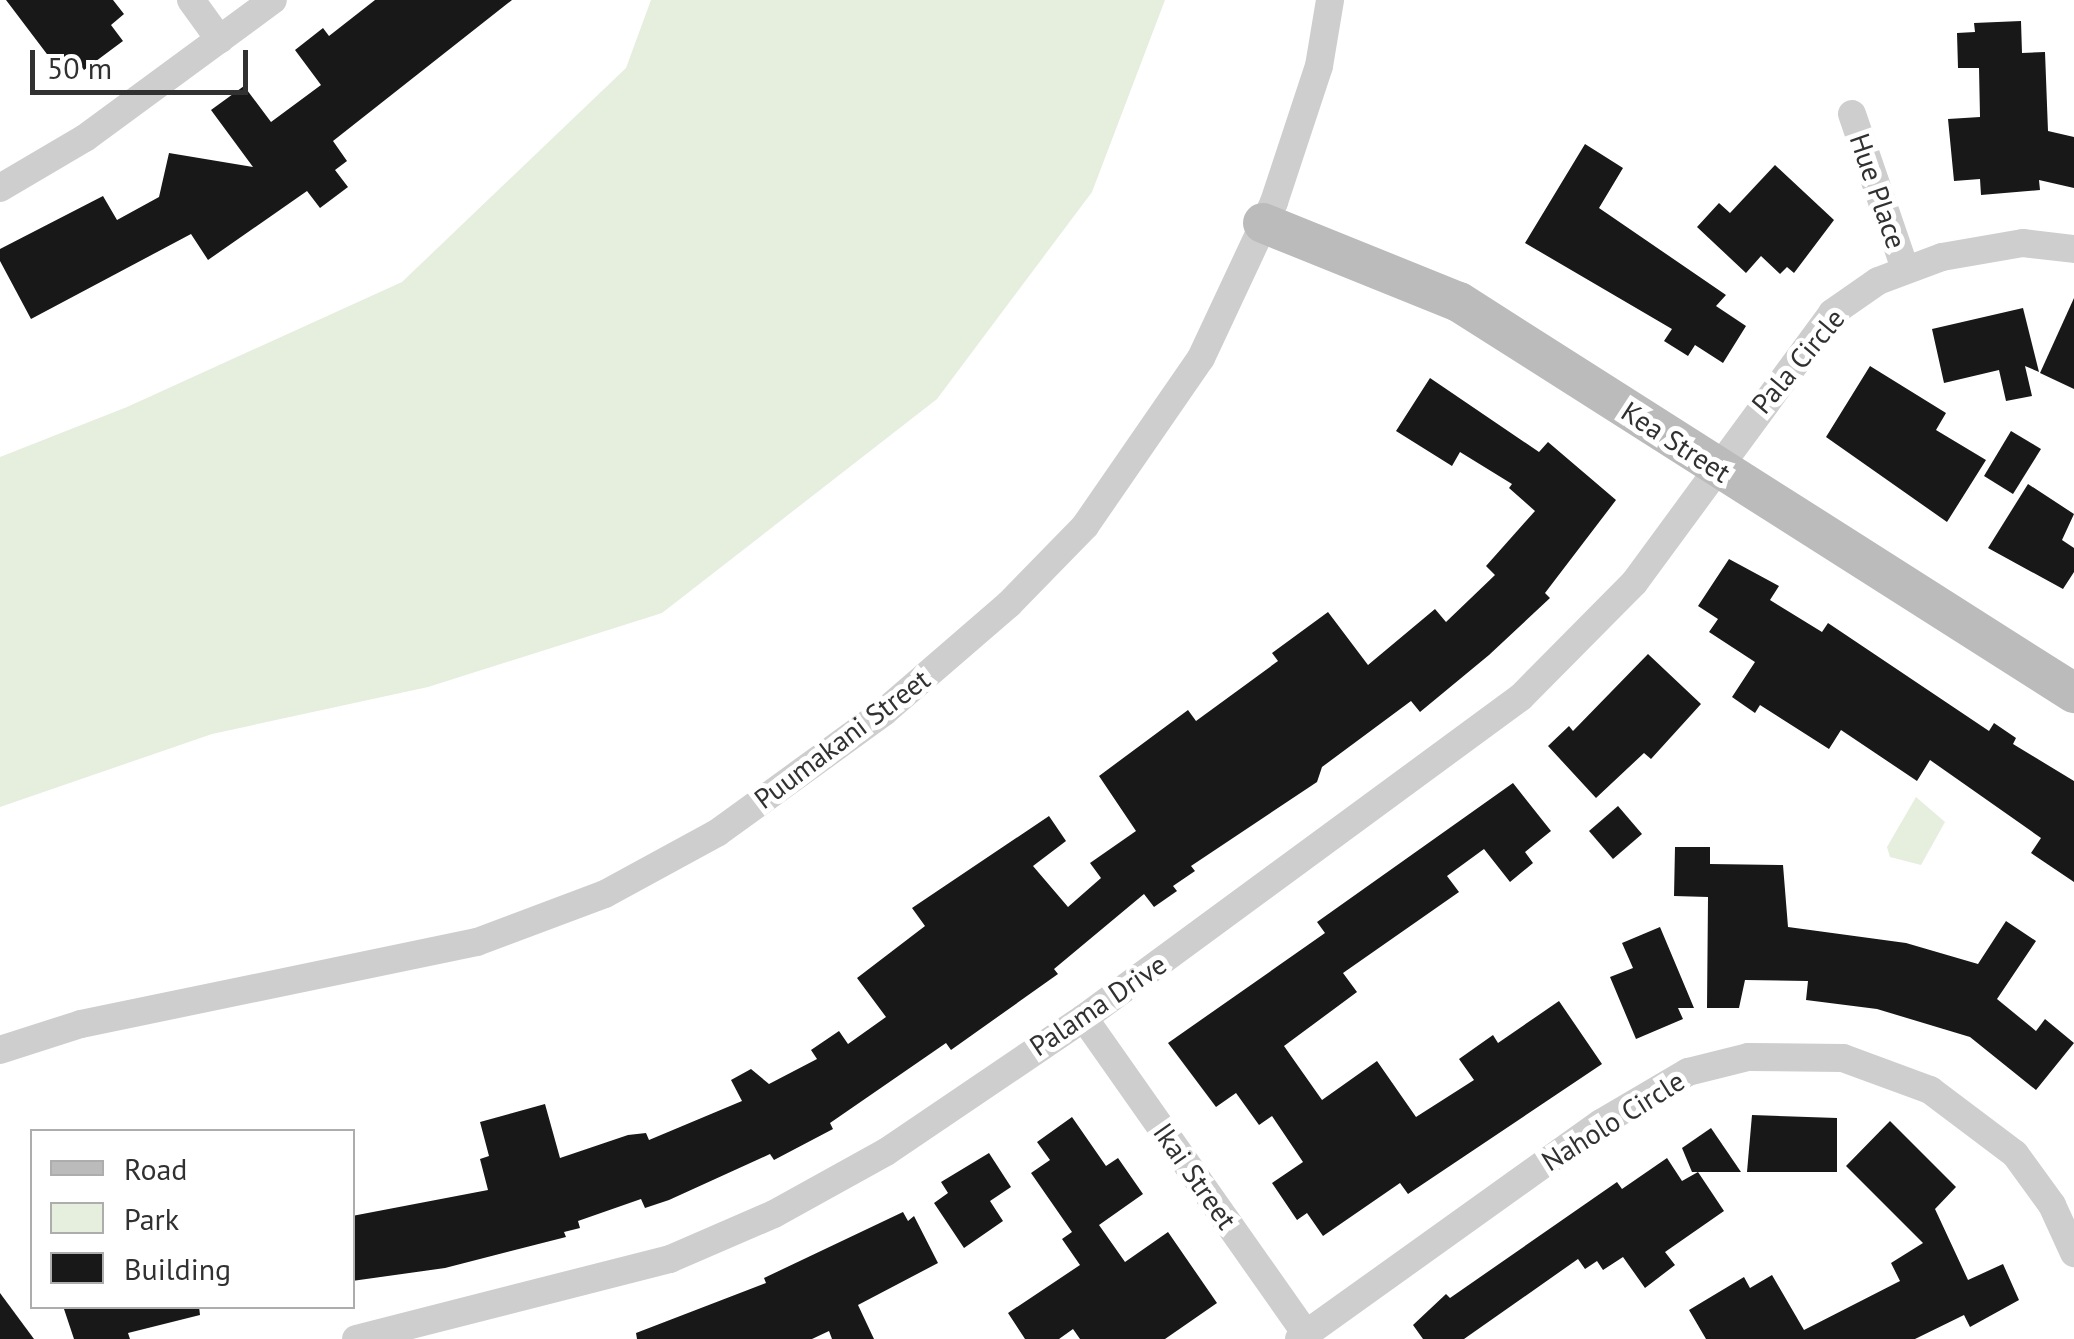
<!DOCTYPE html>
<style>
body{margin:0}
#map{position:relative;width:2074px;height:1339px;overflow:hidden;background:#fff;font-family:"PT Sans",sans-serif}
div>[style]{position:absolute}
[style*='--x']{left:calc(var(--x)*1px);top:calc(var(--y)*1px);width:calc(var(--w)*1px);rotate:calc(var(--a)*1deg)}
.green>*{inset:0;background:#e6eede}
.building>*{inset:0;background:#181818}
.street>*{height:28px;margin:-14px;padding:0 14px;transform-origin:14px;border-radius:14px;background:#cecece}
.secondary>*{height:40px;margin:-20px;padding:0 20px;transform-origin:20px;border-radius:20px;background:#bbb}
span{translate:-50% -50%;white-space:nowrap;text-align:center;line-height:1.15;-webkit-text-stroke:10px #fff;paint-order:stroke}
.street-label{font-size:28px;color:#313131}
.legend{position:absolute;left:30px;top:1129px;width:325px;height:180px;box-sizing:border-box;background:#fff;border:2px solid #adadad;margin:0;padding:12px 18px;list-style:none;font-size:30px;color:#313131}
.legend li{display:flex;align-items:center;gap:20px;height:50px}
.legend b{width:50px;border:2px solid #adadad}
.scale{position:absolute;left:30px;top:50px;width:218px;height:45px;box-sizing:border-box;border:5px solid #313131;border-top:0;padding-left:12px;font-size:30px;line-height:35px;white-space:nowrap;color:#313131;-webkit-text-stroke:8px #fff;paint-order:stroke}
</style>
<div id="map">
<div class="green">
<div style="clip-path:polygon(651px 0,1165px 0,1092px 192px,937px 399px,662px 613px,428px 687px,212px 734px,0 807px,0 457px,127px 407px,402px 282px,626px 68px)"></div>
<div style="clip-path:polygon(1916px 797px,1945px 822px,1921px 865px,1890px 857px,1887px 847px)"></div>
</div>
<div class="building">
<div style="clip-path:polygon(6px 0,113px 0,124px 14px,111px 25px,123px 41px,84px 70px,75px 58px,59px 70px)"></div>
<div style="clip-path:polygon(375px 0,512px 0,333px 141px,347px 161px,335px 170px,348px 187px,320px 208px,307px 191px,208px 260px,191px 234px,31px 319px,0 261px,0 249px,103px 196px,117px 220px,159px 197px,169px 153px,253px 167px,211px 110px,244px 86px,271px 122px,321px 85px,295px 50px,323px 28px,329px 36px)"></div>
<div style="clip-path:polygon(2021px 21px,2022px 53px,2045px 52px,2048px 131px,2074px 137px,2074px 188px,2039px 180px,2040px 190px,1981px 195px,1980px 179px,1954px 181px,1948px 119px,1980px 117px,1979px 68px,1958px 68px,1957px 33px,1975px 32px,1974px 23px)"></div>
<div style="clip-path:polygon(1585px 144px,1623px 168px,1599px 208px,1726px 295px,1716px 306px,1746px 326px,1723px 363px,1695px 345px,1688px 356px,1664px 341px,1672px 329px,1525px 243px)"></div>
<div style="clip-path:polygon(1775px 165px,1834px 220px,1794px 273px,1787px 267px,1780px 274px,1761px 256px,1746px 273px,1697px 227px,1719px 203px,1730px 213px)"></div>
<div style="clip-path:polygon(2074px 298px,2074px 389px,2040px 373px)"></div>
<div style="clip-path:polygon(2023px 308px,2039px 372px,2025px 366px,2032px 396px,2006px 401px,1999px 370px,1944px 383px,1932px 329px)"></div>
<div style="clip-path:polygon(1870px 366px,1946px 413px,1936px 430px,1986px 460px,1947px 522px,1826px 437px)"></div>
<div style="clip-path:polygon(1430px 378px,1539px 452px,1548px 442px,1616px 500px,1545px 593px,1550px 598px,1489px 655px,1420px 712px,1411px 701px,1322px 767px,1317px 782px,1191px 866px,1195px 871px,1173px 886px,1177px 891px,1154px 907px,1144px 894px,1054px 969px,1058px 974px,951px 1050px,946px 1043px,830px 1123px,833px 1129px,774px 1160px,770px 1154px,669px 1200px,645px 1208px,641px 1199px,578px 1221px,580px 1228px,564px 1232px,566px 1237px,445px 1268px,352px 1281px,352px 1216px,488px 1190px,480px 1159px,489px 1156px,480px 1122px,545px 1104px,560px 1158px,628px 1135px,646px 1133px,649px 1140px,742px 1101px,731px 1080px,751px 1069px,769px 1084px,817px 1059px,811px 1050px,839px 1031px,848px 1044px,886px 1017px,857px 978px,925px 926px,912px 908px,1049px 816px,1066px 841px,1033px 866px,1068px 907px,1101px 878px,1090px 863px,1136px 831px,1099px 776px,1188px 710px,1196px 721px,1278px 661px,1272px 653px,1328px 612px,1368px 665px,1435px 609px,1446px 622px,1495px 575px,1486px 566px,1535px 511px,1509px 488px,1512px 484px,1460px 452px,1452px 466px,1396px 431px)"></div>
<div style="clip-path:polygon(2011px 431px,2041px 449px,2013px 494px,1984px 476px)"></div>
<div style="clip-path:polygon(2028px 484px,2074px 514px,2062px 540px,2074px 548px,2074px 572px,2063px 589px,1988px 548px)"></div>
<div style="clip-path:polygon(1729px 559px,1779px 586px,1770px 600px,1822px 632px,1828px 623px,1989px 731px,1994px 723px,2016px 738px,2013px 744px,2074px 781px,2074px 882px,2031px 853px,2041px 838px,1930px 760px,1917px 781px,1841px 730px,1829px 749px,1760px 705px,1755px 713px,1732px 697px,1755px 662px,1709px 632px,1718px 619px,1698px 606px)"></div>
<div style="clip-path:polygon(1648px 654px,1701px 704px,1651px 759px,1644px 753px,1596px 798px,1548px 746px,1569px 726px,1573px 731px)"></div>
<div style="clip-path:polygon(1513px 783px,1551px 831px,1525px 852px,1533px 863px,1510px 882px,1484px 849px,1447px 876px,1459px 892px,1343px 973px,1357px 992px,1284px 1046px,1322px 1100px,1377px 1061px,1416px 1117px,1474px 1080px,1459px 1059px,1493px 1035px,1498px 1043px,1559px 1001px,1602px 1064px,1408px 1194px,1400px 1183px,1323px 1236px,1307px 1213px,1297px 1220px,1272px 1183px,1303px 1162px,1272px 1116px,1259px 1125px,1236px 1093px,1216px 1107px,1168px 1043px,1325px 933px,1317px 922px)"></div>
<div style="clip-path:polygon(1618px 806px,1642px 834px,1613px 859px,1589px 831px)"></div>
<div style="clip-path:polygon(1675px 847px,1710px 847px,1710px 864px,1783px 865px,1788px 927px,1906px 943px,1978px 964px,2006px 921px,2036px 941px,1997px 999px,2036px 1031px,2045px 1019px,2074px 1043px,2036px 1090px,1970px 1037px,1877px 1009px,1806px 1000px,1808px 981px,1745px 980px,1739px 1008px,1707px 1008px,1708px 897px,1674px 896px)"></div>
<div style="clip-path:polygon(1660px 927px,1694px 1008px,1678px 1008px,1683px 1019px,1636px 1039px,1610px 977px,1633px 968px,1622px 943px)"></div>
<div style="clip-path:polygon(1752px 1115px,1837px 1118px,1837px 1172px,1747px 1172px)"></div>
<div style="clip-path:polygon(1072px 1117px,1106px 1166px,1118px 1158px,1143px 1194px,1099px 1225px,1125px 1262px,1168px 1232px,1217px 1303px,1165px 1339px,1080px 1339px,1073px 1329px,1059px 1339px,1025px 1339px,1008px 1313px,1080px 1265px,1062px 1239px,1072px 1232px,1031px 1173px,1050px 1160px,1037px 1142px)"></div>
<div style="clip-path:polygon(1890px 1121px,1956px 1187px,1935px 1209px,1968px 1280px,2003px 1264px,2019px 1300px,1970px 1327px,1964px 1315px,1915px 1339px,1706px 1339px,1689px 1310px,1744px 1277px,1750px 1288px,1772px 1275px,1804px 1330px,1900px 1281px,1891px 1263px,1923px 1243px,1846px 1166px)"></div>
<div style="clip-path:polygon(1711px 1128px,1741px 1172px,1692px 1172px,1682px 1148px)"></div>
<div style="clip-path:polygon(989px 1153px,1011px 1187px,990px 1201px,1003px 1221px,964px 1248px,934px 1203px,948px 1193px,941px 1182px)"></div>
<div style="clip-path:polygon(1667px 1158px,1682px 1181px,1698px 1172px,1724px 1211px,1665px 1252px,1675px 1265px,1645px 1288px,1623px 1257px,1603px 1270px,1597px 1261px,1585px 1269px,1578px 1259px,1464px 1339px,1423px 1339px,1413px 1325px,1446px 1294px,1450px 1298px,1617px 1182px,1622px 1189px)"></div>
<div style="clip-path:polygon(903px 1212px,908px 1221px,914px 1216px,938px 1263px,858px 1305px,874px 1339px,832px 1339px,829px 1331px,812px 1339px,637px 1339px,636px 1333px,766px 1283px,764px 1278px)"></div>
<div style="clip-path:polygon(0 1293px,34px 1339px,0 1339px)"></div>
<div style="clip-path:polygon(63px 1306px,199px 1306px,200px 1315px,128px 1333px,130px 1339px,74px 1339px)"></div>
</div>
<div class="street">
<div style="--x:191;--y:0;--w:49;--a:54.1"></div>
<div style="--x:1852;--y:114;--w:164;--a:71.1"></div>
<div style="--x:0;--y:188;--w:99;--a:-30.5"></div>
<div style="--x:85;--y:138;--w:233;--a:-36.3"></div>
<div style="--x:1084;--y:1018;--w:386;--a:54.9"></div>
<div style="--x:0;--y:1050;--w:85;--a:-17.8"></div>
<div style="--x:81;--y:1024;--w:404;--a:-11.7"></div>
<div style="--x:477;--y:942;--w:137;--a:-20.6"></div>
<div style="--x:605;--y:894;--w:128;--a:-28.6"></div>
<div style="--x:717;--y:833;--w:206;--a:-35.9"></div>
<div style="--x:884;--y:712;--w:165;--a:-40.8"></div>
<div style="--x:1009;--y:604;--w:109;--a:-45.7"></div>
<div style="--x:1085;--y:526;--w:204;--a:-55.4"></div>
<div style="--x:1201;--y:358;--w:172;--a:-64.9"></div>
<div style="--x:1274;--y:202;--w:143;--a:-71.7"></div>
<div style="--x:1319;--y:66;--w:67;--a:-80.5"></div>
<div style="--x:356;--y:1339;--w:324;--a:-14.3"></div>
<div style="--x:670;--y:1259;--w:113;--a:-23.4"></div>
<div style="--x:774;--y:1214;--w:128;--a:-29"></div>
<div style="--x:886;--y:1152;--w:239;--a:-34.1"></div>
<div style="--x:1084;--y:1018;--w:542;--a:-36.3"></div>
<div style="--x:1521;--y:697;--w:161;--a:-45.3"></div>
<div style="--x:1634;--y:583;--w:335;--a:-53.7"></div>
<div style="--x:1832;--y:313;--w:56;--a:-34.8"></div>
<div style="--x:1878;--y:281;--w:68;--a:-20.6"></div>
<div style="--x:1942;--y:257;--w:82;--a:-9.8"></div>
<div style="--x:2023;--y:243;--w:51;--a:6.7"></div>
<div style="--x:1299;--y:1339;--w:371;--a:-35.6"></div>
<div style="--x:1601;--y:1123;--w:101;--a:-30.4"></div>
<div style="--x:1688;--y:1072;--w:62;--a:-14"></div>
<div style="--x:1748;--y:1057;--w:95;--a:0.6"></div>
<div style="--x:1843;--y:1058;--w:93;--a:20.2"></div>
<div style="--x:1930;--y:1090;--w:106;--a:37"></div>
<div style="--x:2015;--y:1154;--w:63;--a:54"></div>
<div style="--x:2052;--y:1205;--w:53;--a:65.4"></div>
</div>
<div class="secondary">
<div style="--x:1263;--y:223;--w:211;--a:22"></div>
<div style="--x:1459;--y:302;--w:729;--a:32.45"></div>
</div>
<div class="street-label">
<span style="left:1878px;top:191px;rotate:71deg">Hue Place</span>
<span style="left:1798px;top:361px;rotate:-50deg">Pala Circle</span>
<span style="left:1676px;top:442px;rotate:33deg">Kea Street</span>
<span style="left:842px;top:739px;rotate:-37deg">Puumakani Street</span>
<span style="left:1098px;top:1005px;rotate:-34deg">Palama Drive</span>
<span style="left:1613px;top:1121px;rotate:-32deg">Naholo Circle</span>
<span style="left:1195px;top:1176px;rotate:55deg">Ikai Street</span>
</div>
<ul class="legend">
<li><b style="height:12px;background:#bbb"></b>Road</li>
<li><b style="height:28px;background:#e6eede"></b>Park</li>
<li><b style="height:28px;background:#181818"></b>Building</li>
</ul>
<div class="scale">50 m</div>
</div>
